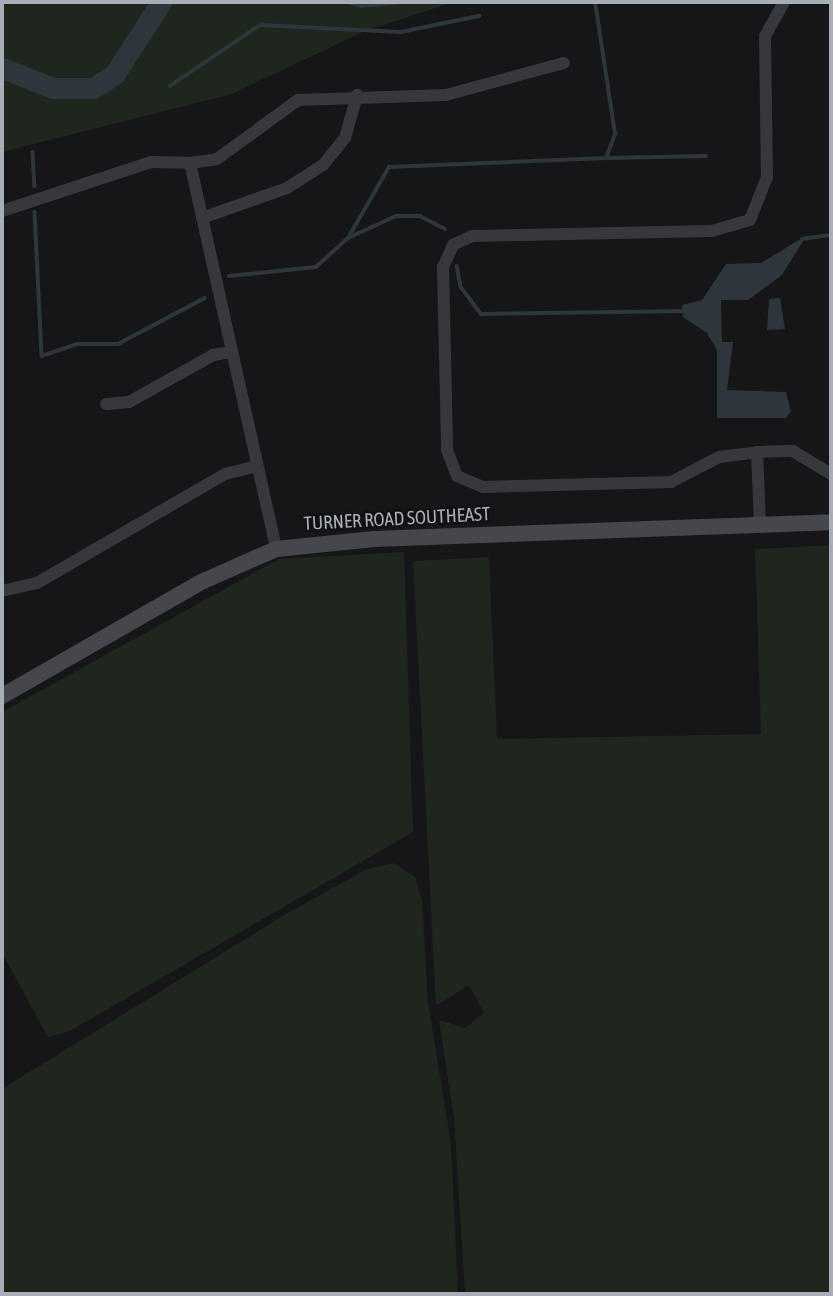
<!DOCTYPE html>
<style>
body{margin:0}
#map{position:relative;width:833px;height:1296px;overflow:hidden;background:#161618;font-family:"Asap Condensed",sans-serif}
div>[style]{position:absolute}
[style*='--x']{left:calc(var(--x)*1px);top:calc(var(--y)*1px);width:calc(var(--w)*1px);rotate:calc(var(--a)*1deg)}
.green>*{inset:0;background:#1e261e}
.water>*{inset:0;background:#2c363b}
.stream>*{height:3.5px;margin:-1.75px;padding:0 1.75px;transform-origin:1.75px;border-radius:1.75px;background:#2c363b}
.river>*{height:21px;margin:-10.5px;padding:0 10.5px;transform-origin:10.5px;border-radius:10.5px;background:#2c363b}
.minor>*{height:12px;margin:-6px;padding:0 6px;transform-origin:6px;border-radius:6px;background:#37383d}
.secondary>*{height:16px;margin:-8px;padding:0 8px;transform-origin:8px;border-radius:8px;background:#45474d}
span{translate:-50% -50%;white-space:nowrap;text-align:center;line-height:1.15;-webkit-text-stroke:5px #111113;paint-order:stroke}
.street-label{font-size:19px;color:#a8aeb7}
.frame{position:absolute;inset:0;border:4px solid #a8aeb7;pointer-events:none}
</style>
<div id="map">
<div class="green">
<div style="clip-path:polygon(2px 2px,454px 2px,365px 31px,232px 94px,2px 152px)"></div>
<div style="clip-path:polygon(831px 545px,831px 1294px,465px 1294px,454px 1118px,439px 1020px,465px 1028px,484px 1013px,469px 985px,436px 1006px,413px 561px,489px 557px,497px 739px,761px 734px,755px 549px)"></div>
<div style="clip-path:polygon(404px 552px,413px 832px,70px 1031px,48px 1037px,2px 953px,2px 712px,279px 559px)"></div>
<div style="clip-path:polygon(393px 863px,415px 877px,422px 900px,428px 1002px,451px 1144px,458px 1294px,2px 1294px,2px 1089px,286px 914px,367px 869px)"></div>
</div>
<div class="water">
<div style="clip-path:polygon(341px 2px,424px 2px,361px 8px)"></div>
<div style="clip-path:polygon(807px 235px,782px 275px,748px 300px,721px 300px,722px 342px,733px 342px,727px 390px,786px 392px,791px 411px,786px 418px,717px 418px,717px 350px,707px 333px,683px 317px,682px 305px,702px 300px,726px 264px,761px 263px)"></div>
<div style="clip-path:polygon(780px 298px,785px 329px,767px 330px,769px 299px)"></div>
</div>
<div class="stream">
<div style="--x:525;--y:2;--w:2;--a:0"></div>
<div style="--x:170;--y:86;--w:109;--a:-34.1"></div>
<div style="--x:260;--y:25;--w:141;--a:2.8"></div>
<div style="--x:401;--y:32;--w:80;--a:-11.6"></div>
<div style="--x:33;--y:152;--w:34;--a:87"></div>
<div style="--x:607;--y:158;--w:99;--a:-1.2"></div>
<div style="--x:35;--y:212;--w:144;--a:87.2"></div>
<div style="--x:42;--y:356;--w:37;--a:-19"></div>
<div style="--x:77;--y:344;--w:41;--a:0"></div>
<div style="--x:118;--y:344;--w:98;--a:-27.9"></div>
<div style="--x:348;--y:238;--w:82;--a:-60"></div>
<div style="--x:389;--y:167;--w:217;--a:-2.4"></div>
<div style="--x:606;--y:158;--w:26;--a:-69"></div>
<div style="--x:615;--y:134;--w:134;--a:-98.6"></div>
<div style="--x:802;--y:239;--w:29;--a:-8"></div>
<div style="--x:457;--y:266;--w:21;--a:79"></div>
<div style="--x:461;--y:287;--w:34;--a:53"></div>
<div style="--x:481;--y:314;--w:206;--a:-0.8"></div>
<div style="--x:229;--y:276;--w:87;--a:-5.9"></div>
<div style="--x:316;--y:267;--w:43;--a:-42.2"></div>
<div style="--x:348;--y:238;--w:53;--a:-24.6"></div>
<div style="--x:396;--y:216;--w:24;--a:0"></div>
<div style="--x:420;--y:216;--w:28;--a:27"></div>
</div>
<div class="river">
<div style="--x:2;--y:68;--w:55;--a:21.4"></div>
<div style="--x:53;--y:88;--w:40;--a:0"></div>
<div style="--x:93;--y:88;--w:25;--a:-32"></div>
<div style="--x:114;--y:75;--w:87;--a:-57.2"></div>
</div>
<div class="minor">
<div style="--x:784;--y:2;--w:39;--a:119"></div>
<div style="--x:765;--y:36;--w:141;--a:89.2"></div>
<div style="--x:767;--y:177;--w:46;--a:111.6"></div>
<div style="--x:750;--y:220;--w:40;--a:164"></div>
<div style="--x:712;--y:231;--w:240;--a:178.8"></div>
<div style="--x:472;--y:236;--w:21;--a:155"></div>
<div style="--x:453;--y:245;--w:24;--a:114"></div>
<div style="--x:443;--y:267;--w:183;--a:88.7"></div>
<div style="--x:447;--y:450;--w:28;--a:69"></div>
<div style="--x:457;--y:476;--w:28;--a:23"></div>
<div style="--x:483;--y:487;--w:188;--a:-1.5"></div>
<div style="--x:671;--y:482;--w:54;--a:-27.5"></div>
<div style="--x:719;--y:457;--w:38;--a:-7"></div>
<div style="--x:757;--y:452;--w:36;--a:-2"></div>
<div style="--x:793;--y:451;--w:44;--a:31.2"></div>
<div style="--x:190;--y:163;--w:27;--a:-8"></div>
<div style="--x:217;--y:159;--w:100;--a:-36.1"></div>
<div style="--x:298;--y:100;--w:148;--a:-1.9"></div>
<div style="--x:446;--y:95;--w:122;--a:-15.2"></div>
<div style="--x:2;--y:211;--w:157;--a:-18.2"></div>
<div style="--x:151;--y:162;--w:39;--a:1"></div>
<div style="--x:190;--y:163;--w:395;--a:77.4"></div>
<div style="--x:202;--y:218;--w:90;--a:-19.4"></div>
<div style="--x:287;--y:188;--w:43;--a:-32.6"></div>
<div style="--x:323;--y:165;--w:35;--a:-51"></div>
<div style="--x:345;--y:138;--w:45;--a:-74.4"></div>
<div style="--x:106;--y:404;--w:23;--a:-5"></div>
<div style="--x:129;--y:402;--w:96;--a:-29.2"></div>
<div style="--x:213;--y:355;--w:18;--a:-9"></div>
<div style="--x:757;--y:452;--w:73;--a:87.6"></div>
<div style="--x:2;--y:591;--w:36;--a:-13"></div>
<div style="--x:37;--y:583;--w:217;--a:-30.1"></div>
<div style="--x:225;--y:474;--w:32;--a:-14"></div>
</div>
<div class="secondary">
<div style="--x:2;--y:696;--w:227;--a:-29.8"></div>
<div style="--x:199;--y:583;--w:84;--a:-23.8"></div>
<div style="--x:276;--y:549;--w:99;--a:-5.8"></div>
<div style="--x:374;--y:539;--w:457;--a:-2.1"></div>
</div>
<div class="street-label">
<span style="left:397px;top:519px;rotate:-3deg">TURNER ROAD SOUTHEAST</span>
</div>
<div class="frame"></div>
</div>
